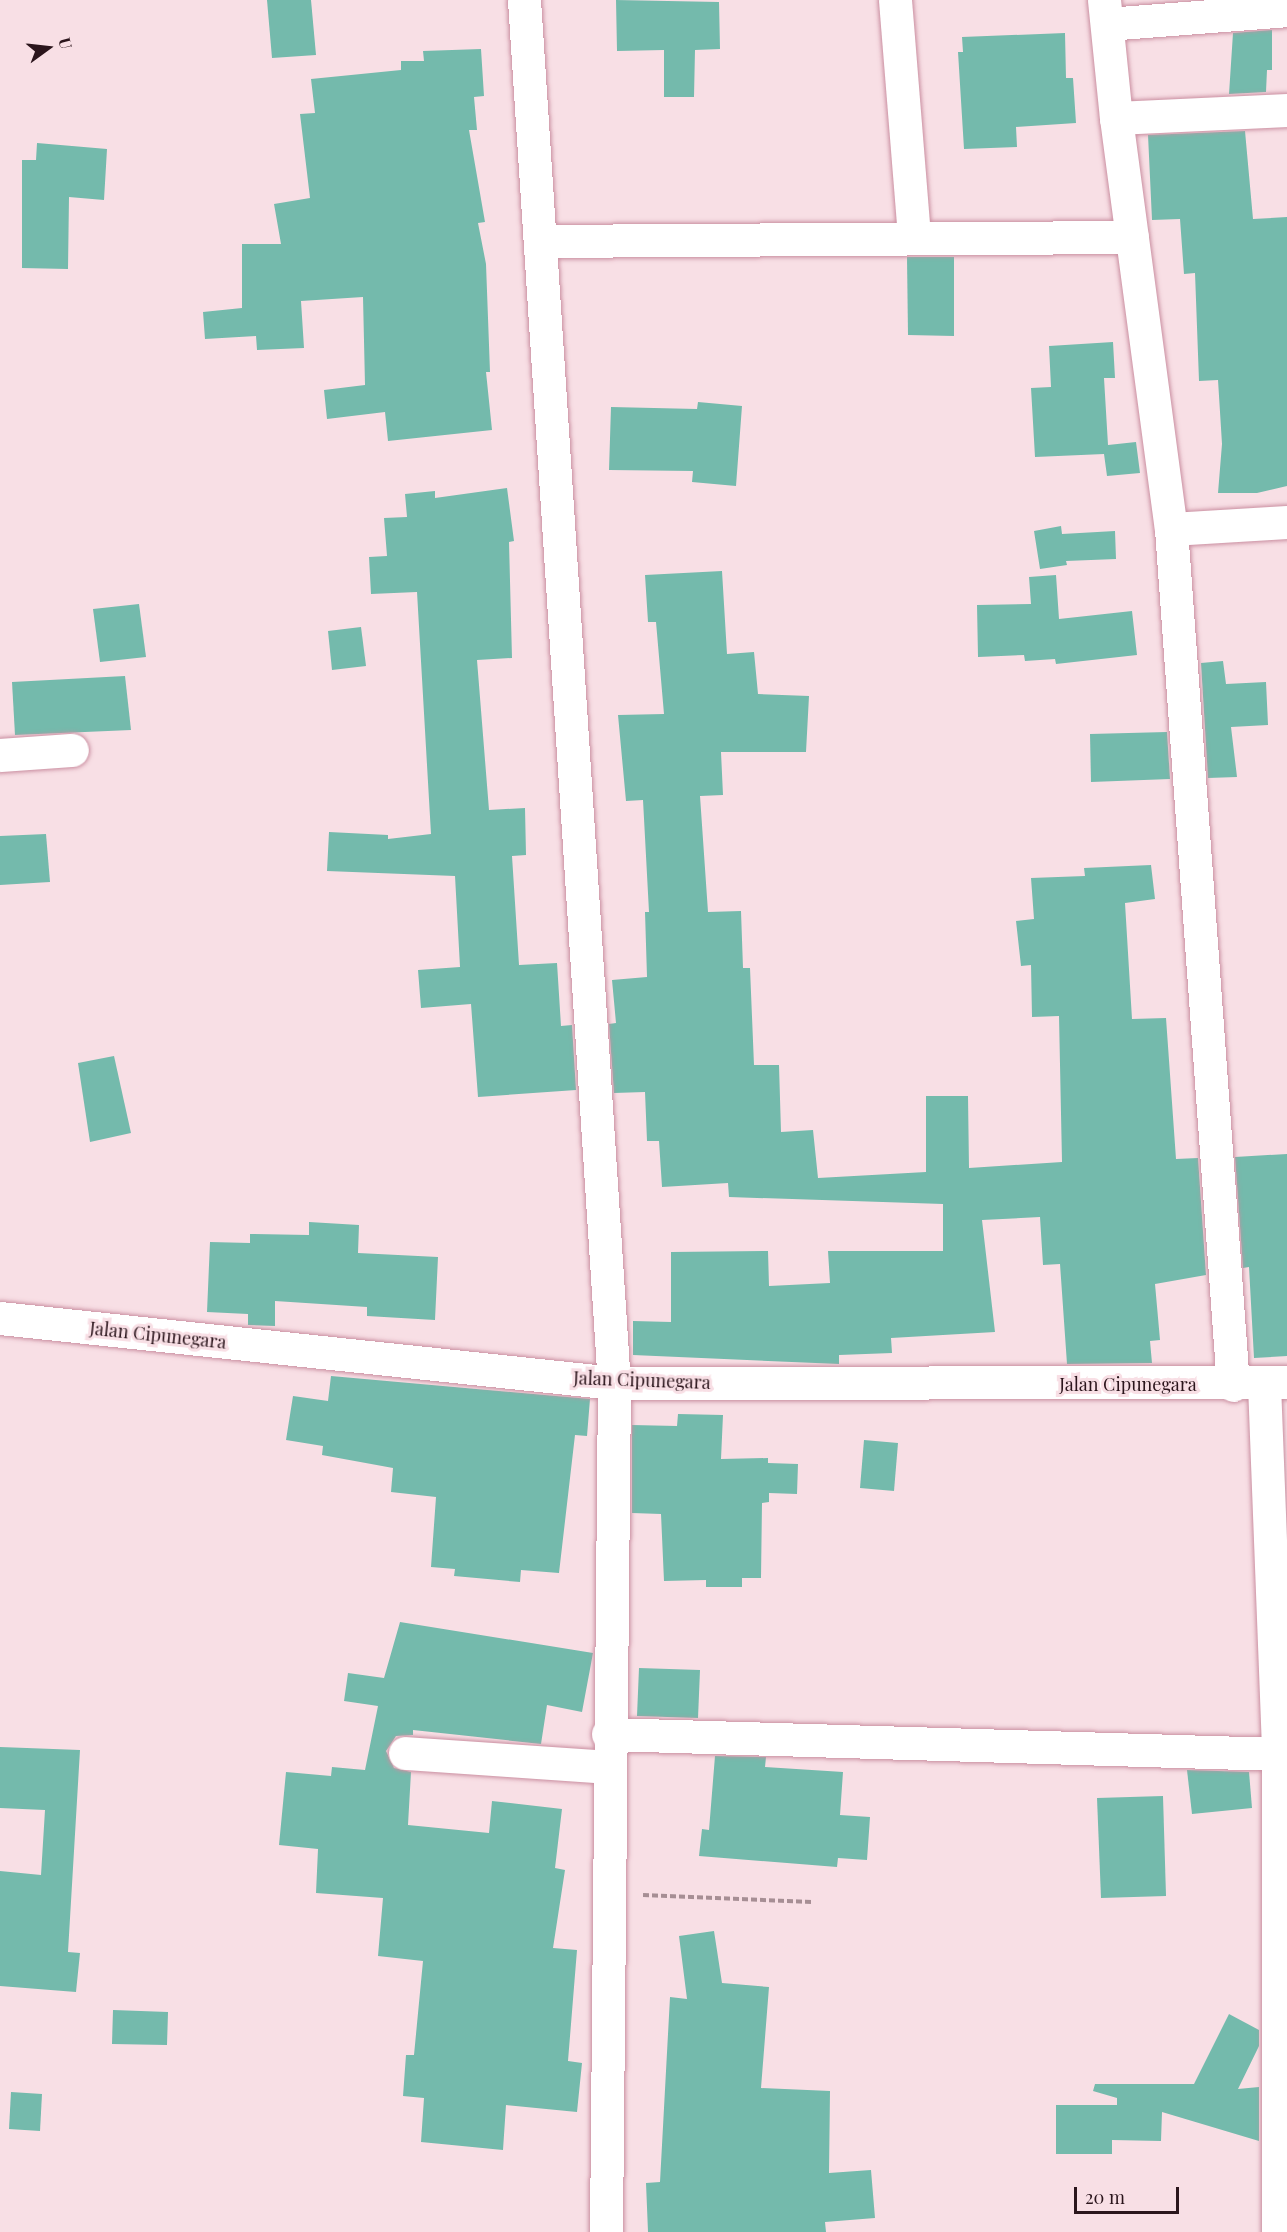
<!DOCTYPE html>
<style>
body{margin:0}
#map{position:relative;width:1287px;height:2232px;overflow:hidden;background:#f8dfe5;font-family:"Playfair Display",serif}
div>[style]{position:absolute}
[style*='--x']{left:calc(var(--x)*1px);top:calc(var(--y)*1px);width:calc(var(--w)*1px);rotate:calc(var(--a)*1deg)}
.building>*{inset:0;background:#74baac}
.path>*{height:4px;margin-top:-2px;transform-origin:0;background:repeating-linear-gradient(90deg,#a68e94 0 6px,transparent 0 9px)}
.roads{filter:drop-shadow(0 0 2px #ca8fa1) drop-shadow(0 0 2px #ca8fa1)}
.minor>*{height:33px;margin:-16.5px;padding:0 16.5px;transform-origin:16.5px;border-radius:16.5px;background:#fff}
span{translate:-50% -50%;white-space:nowrap;text-align:center;line-height:1.15;-webkit-text-stroke:6px #f8dfe5;paint-order:stroke}
.street-label{font-size:18px;color:#2b151c}
.north{position:absolute;left:18px;top:18px;width:60px;height:60px;-webkit-text-stroke:4px #f8dfe5;paint-order:stroke;rotate:75deg;font-size:16px;font-weight:700;line-height:24px;text-align:center;color:#2b151c}
.north::after{content:'';display:block;margin:auto;width:21px;height:27px;background:#2b151c;clip-path:polygon(50% 0,100% 100%,50% 72%,0 100%)}
.scale{position:absolute;left:1074px;top:2187px;width:105px;height:27px;box-sizing:border-box;border:3px solid #2b151c;border-top:0;padding-left:8px;font-size:18px;line-height:21px;white-space:nowrap;color:#2b151c;-webkit-text-stroke:4px #f8dfe5;paint-order:stroke}
</style>
<div id="map">
<div class="building">
<div style="clip-path:polygon(267px 0,311px 0,316px 55px,272px 58px)"></div>
<div style="clip-path:polygon(616px 0,719px 2px,720px 49px,695px 50px,694px 97px,664px 97px,664px 50px,617px 51px)"></div>
<div style="clip-path:polygon(1272px 30px,1272px 70px,1267px 70px,1266px 92px,1229px 94px,1233px 33px)"></div>
<div style="clip-path:polygon(1065px 33px,1066px 78px,1073px 78px,1076px 123px,1016px 127px,1017px 147px,964px 149px,958px 52px,963px 52px,962px 37px)"></div>
<div style="clip-path:polygon(481px 49px,484px 96px,474px 97px,477px 130px,469px 130px,485px 222px,478px 223px,486px 264px,490px 372px,486px 372px,492px 430px,388px 441px,385px 412px,327px 419px,324px 390px,365px 385px,363px 297px,301px 301px,304px 348px,257px 350px,256px 336px,205px 339px,203px 312px,242px 308px,242px 244px,281px 244px,274px 204px,310px 198px,300px 114px,315px 113px,311px 79px,401px 70px,401px 61px,424px 61px,423px 51px)"></div>
<div style="clip-path:polygon(1245px 131px,1253px 219px,1287px 217px,1287px 486px,1257px 493px,1218px 493px,1222px 444px,1218px 380px,1199px 381px,1195px 273px,1184px 274px,1180px 219px,1152px 220px,1148px 135px)"></div>
<div style="clip-path:polygon(37px 143px,107px 149px,104px 200px,69px 197px,68px 269px,22px 268px,22px 160px,36px 160px)"></div>
<div style="clip-path:polygon(907px 257px,954px 257px,954px 336px,908px 335px)"></div>
<div style="clip-path:polygon(1113px 342px,1115px 378px,1104px 378px,1108px 445px,1136px 442px,1140px 473px,1107px 476px,1104px 454px,1035px 457px,1031px 388px,1051px 387px,1049px 346px)"></div>
<div style="clip-path:polygon(698px 402px,742px 406px,736px 486px,692px 482px,693px 471px,609px 470px,611px 407px,697px 409px)"></div>
<div style="clip-path:polygon(507px 488px,514px 541px,509px 542px,512px 658px,477px 660px,489px 810px,525px 808px,526px 855px,512px 856px,519px 965px,557px 963px,561px 1026px,572px 1025px,576px 1090px,478px 1097px,471px 1004px,421px 1008px,418px 970px,460px 967px,455px 876px,327px 871px,329px 832px,388px 835px,388px 839px,431px 834px,417px 592px,371px 594px,369px 557px,387px 556px,384px 518px,407px 517px,405px 494px,435px 491px,435px 498px)"></div>
<div style="clip-path:polygon(1061px 526px,1062px 534px,1115px 531px,1116px 559px,1066px 561px,1067px 565px,1040px 569px,1034px 531px)"></div>
<div style="clip-path:polygon(722px 571px,727px 654px,754px 652px,758px 694px,809px 696px,806px 752px,721px 752px,723px 795px,700px 796px,708px 912px,741px 911px,743px 968px,750px 968px,754px 1065px,779px 1065px,781px 1132px,813px 1130px,818px 1178px,926px 1172px,926px 1096px,968px 1096px,969px 1168px,1062px 1162px,1059px 1016px,1032px 1017px,1031px 965px,1021px 966px,1016px 921px,1034px 919px,1031px 878px,1085px 876px,1084px 868px,1151px 865px,1155px 899px,1125px 903px,1132px 1019px,1166px 1018px,1176px 1159px,1198px 1158px,1206px 1275px,1155px 1284px,1160px 1340px,1150px 1341px,1152px 1363px,1067px 1364px,1060px 1264px,1043px 1265px,1040px 1217px,982px 1220px,995px 1332px,891px 1338px,892px 1353px,839px 1355px,839px 1364px,633px 1355px,633px 1321px,671px 1322px,671px 1252px,768px 1251px,769px 1286px,830px 1283px,828px 1251px,943px 1251px,943px 1204px,729px 1197px,728px 1183px,662px 1187px,659px 1141px,647px 1141px,645px 1092px,614px 1093px,609px 1024px,616px 1023px,612px 980px,647px 977px,645px 912px,649px 912px,643px 800px,626px 801px,618px 715px,664px 714px,656px 622px,648px 622px,645px 575px)"></div>
<div style="clip-path:polygon(1056px 575px,1059px 619px,1132px 611px,1137px 655px,1056px 664px,1055px 659px,1025px 661px,1024px 655px,978px 657px,977px 605px,1031px 604px,1029px 577px)"></div>
<div style="clip-path:polygon(139px 604px,146px 657px,100px 662px,93px 609px)"></div>
<div style="clip-path:polygon(361px 627px,366px 666px,332px 670px,328px 631px)"></div>
<div style="clip-path:polygon(1223px 661px,1226px 684px,1266px 682px,1268px 725px,1231px 727px,1237px 777px,1208px 778px,1201px 663px)"></div>
<div style="clip-path:polygon(125px 676px,131px 730px,15px 735px,12px 682px)"></div>
<div style="clip-path:polygon(1167px 732px,1170px 779px,1091px 782px,1090px 734px)"></div>
<div style="clip-path:polygon(46px 834px,50px 882px,0 885px,0 836px)"></div>
<div style="clip-path:polygon(114px 1056px,131px 1133px,90px 1142px,78px 1063px)"></div>
<div style="clip-path:polygon(1287px 1154px,1287px 1356px,1254px 1358px,1249px 1267px,1243px 1268px,1235px 1157px)"></div>
<div style="clip-path:polygon(309px 1222px,359px 1225px,358px 1253px,438px 1257px,435px 1320px,367px 1316px,367px 1307px,275px 1301px,275px 1326px,248px 1325px,248px 1314px,207px 1312px,210px 1242px,250px 1243px,250px 1234px,309px 1235px)"></div>
<div style="clip-path:polygon(331px 1376px,590px 1399px,587px 1436px,575px 1435px,559px 1573px,521px 1570px,520px 1582px,454px 1576px,455px 1569px,431px 1567px,436px 1497px,391px 1492px,393px 1468px,322px 1455px,323px 1446px,286px 1440px,293px 1396px,328px 1401px)"></div>
<div style="clip-path:polygon(678px 1414px,723px 1415px,721px 1459px,768px 1458px,768px 1463px,798px 1464px,797px 1494px,769px 1493px,769px 1502px,762px 1503px,761px 1578px,742px 1578px,742px 1587px,706px 1587px,706px 1580px,664px 1581px,661px 1514px,632px 1513px,632px 1425px,677px 1426px)"></div>
<div style="clip-path:polygon(864px 1440px,898px 1443px,894px 1491px,860px 1488px)"></div>
<div style="clip-path:polygon(400px 1622px,593px 1653px,582px 1712px,547px 1705px,541px 1744px,413px 1730px,413px 1735px,396px 1736px,386px 1751px,394px 1768px,411px 1772px,408px 1825px,489px 1833px,492px 1801px,562px 1809px,555px 1868px,565px 1870px,553px 1948px,577px 1950px,568px 2061px,582px 2063px,577px 2112px,506px 2105px,503px 2150px,421px 2142px,424px 2098px,403px 2096px,406px 2055px,414px 2055px,423px 1961px,378px 1956px,383px 1898px,316px 1893px,318px 1849px,279px 1845px,286px 1772px,331px 1776px,332px 1767px,365px 1770px,378px 1706px,344px 1701px,348px 1673px,384px 1678px)"></div>
<div style="clip-path:polygon(639px 1668px,700px 1670px,698px 1718px,637px 1716px)"></div>
<div style="clip-path:polygon(0 1747px,80px 1750px,68px 1952px,80px 1953px,76px 1992px,0 1986px,0 1871px,41px 1875px,45px 1810px,0 1808px)"></div>
<div style="clip-path:polygon(715px 1756px,766px 1757px,765px 1767px,843px 1772px,840px 1815px,870px 1817px,867px 1860px,838px 1858px,837px 1867px,699px 1856px,702px 1829px,709px 1830px)"></div>
<div style="clip-path:polygon(1187px 1770px,1249px 1772px,1252px 1808px,1192px 1814px)"></div>
<div style="clip-path:polygon(1163px 1796px,1166px 1896px,1101px 1898px,1097px 1798px)"></div>
<div style="clip-path:polygon(714px 1931px,722px 1983px,769px 1987px,761px 2088px,830px 2091px,829px 2173px,871px 2170px,875px 2218px,825px 2222px,826px 2232px,648px 2232px,646px 2183px,660px 2182px,670px 1997px,687px 1999px,679px 1936px)"></div>
<div style="clip-path:polygon(113px 2010px,168px 2012px,167px 2045px,112px 2044px)"></div>
<div style="clip-path:polygon(1229px 2014px,1259px 2030px,1259px 2046px,1238px 2089px,1259px 2087px,1259px 2141px,1162px 2112px,1161px 2141px,1112px 2140px,1112px 2154px,1056px 2154px,1056px 2105px,1117px 2105px,1117px 2098px,1093px 2091px,1095px 2084px,1194px 2084px)"></div>
<div style="clip-path:polygon(11px 2092px,42px 2094px,40px 2131px,9px 2129px)"></div>
</div>
<div class="path">
<div style="--x:643;--y:1895;--w:169;--a:2.4"></div>
</div>
<div class="roads">
<div class="minor">
<div style="--x:524;--y:0;--w:1386;--a:86.28"></div>
<div style="--x:614;--y:1383;--w:849;--a:90.54"></div>
<div style="--x:895;--y:0;--w:237;--a:85.4"></div>
<div style="--x:1104;--y:0;--w:119;--a:84.2"></div>
<div style="--x:1116;--y:118;--w:415;--a:82.4"></div>
<div style="--x:1171;--y:529;--w:858;--a:85.86"></div>
<div style="--x:1107;--y:24;--w:181;--a:-4.4"></div>
<div style="--x:1116;--y:118;--w:171;--a:-2.7"></div>
<div style="--x:540;--y:241;--w:592;--a:-0.39"></div>
<div style="--x:1171;--y:529;--w:116;--a:-3.5"></div>
<div style="--x:0;--y:755;--w:72;--a:-4"></div>
<div style="--x:0;--y:1318;--w:617;--a:6.04"></div>
<div style="--x:614;--y:1383;--w:673;--a:-0.09"></div>
<div style="--x:1264;--y:1384;--w:370;--a:87.8"></div>
<div style="--x:1278;--y:1754;--w:478;--a:90"></div>
<div style="--x:608;--y:1734;--w:670;--a:1.71"></div>
<div style="--x:405;--y:1753;--w:203;--a:3.9"></div>
</div>
</div>
<div class="street-label">
<span style="left:158px;top:1335px;rotate:6deg">Jalan Cipunegara</span>
<span style="left:642px;top:1380px;rotate:2deg">Jalan Cipunegara</span>
<span style="left:1128px;top:1384px">Jalan Cipunegara</span>
</div>
<div class="north">U</div>
<div class="scale">20 m</div>
</div>
